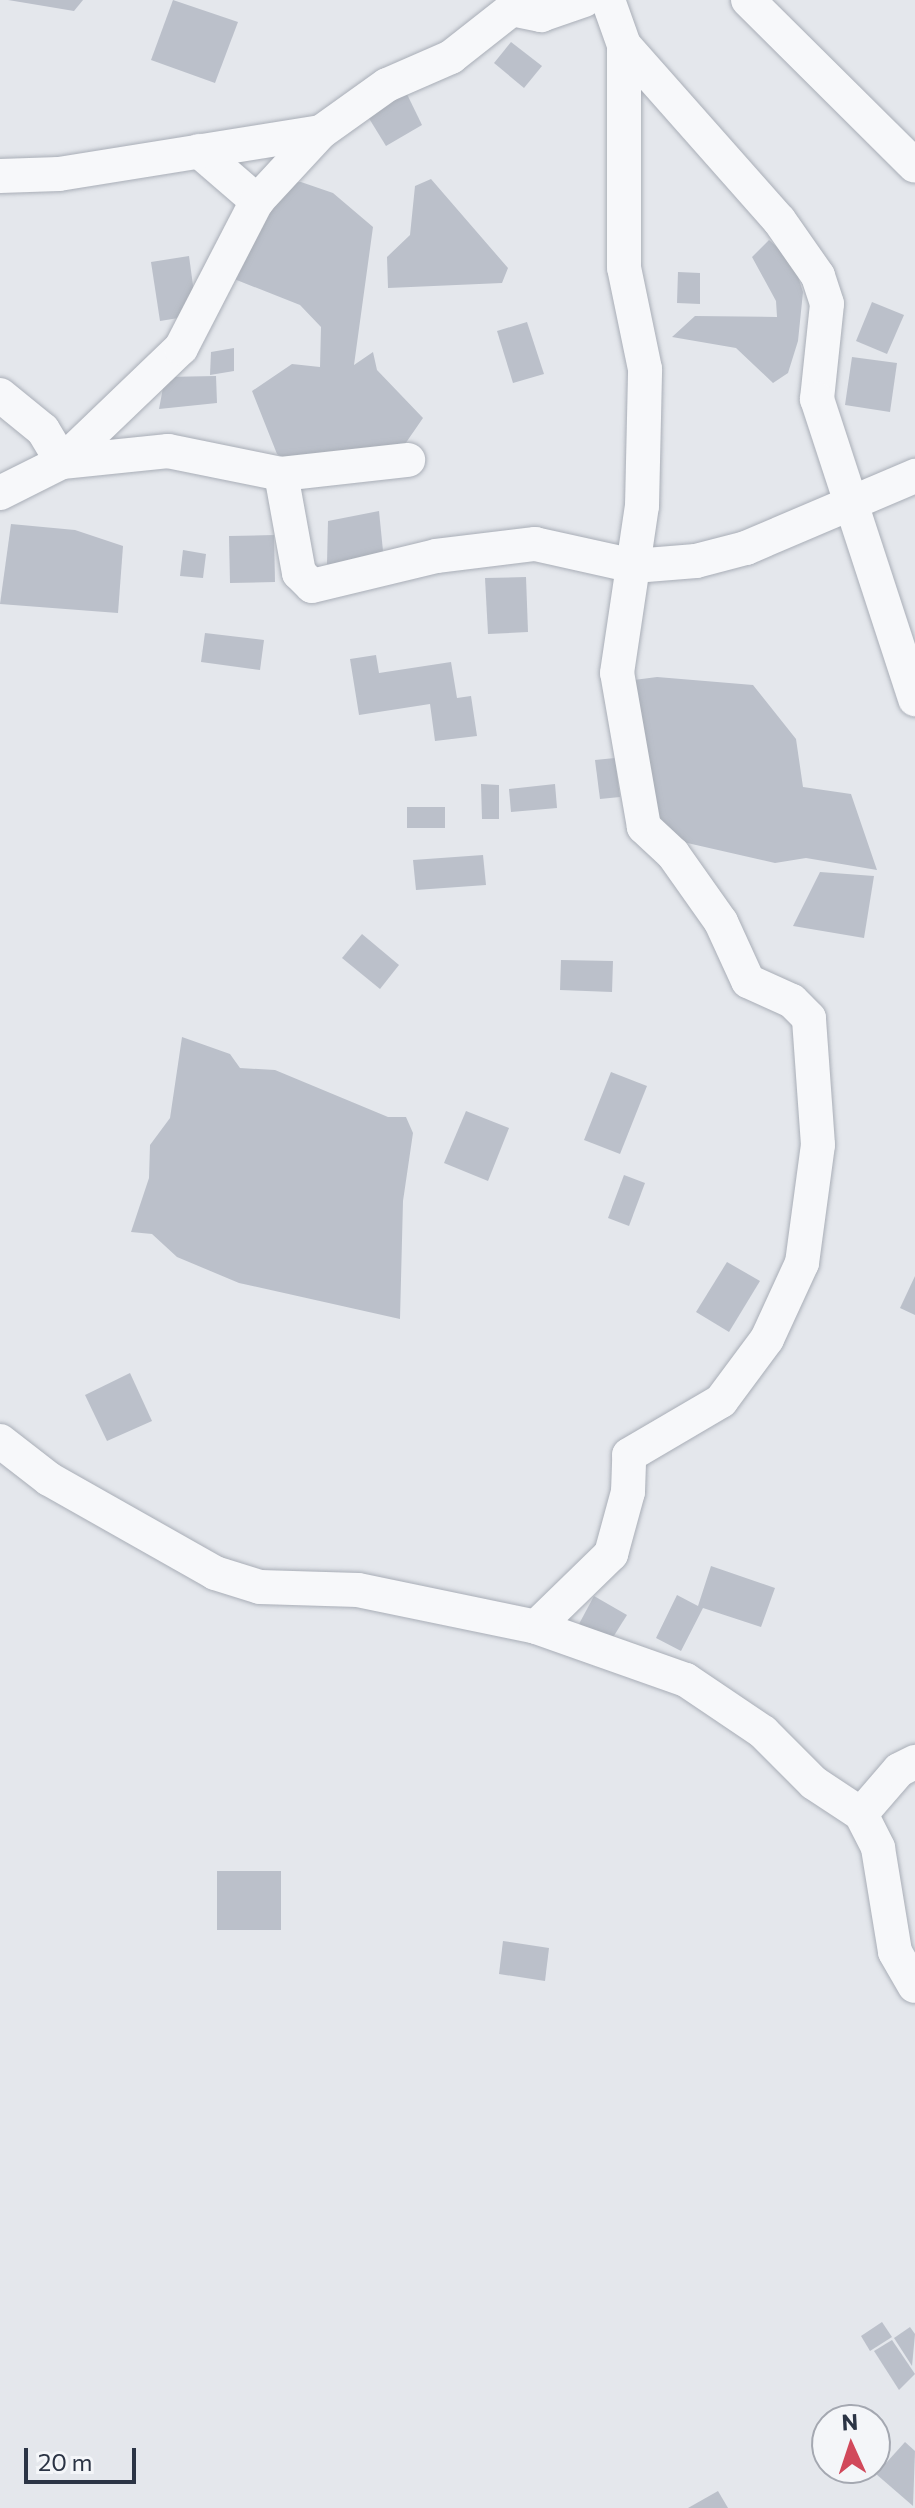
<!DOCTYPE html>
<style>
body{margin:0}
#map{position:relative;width:915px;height:2508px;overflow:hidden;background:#e4e7ec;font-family:Commissioner,sans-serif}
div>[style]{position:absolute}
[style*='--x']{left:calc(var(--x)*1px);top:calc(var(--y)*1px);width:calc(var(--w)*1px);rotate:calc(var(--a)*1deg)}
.building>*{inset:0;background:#bbc0ca}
.roads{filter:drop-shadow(0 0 2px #a9aeb7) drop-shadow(0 0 2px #a9aeb7)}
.minor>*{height:34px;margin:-17px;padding:0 17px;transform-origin:17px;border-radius:17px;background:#f7f8fa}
span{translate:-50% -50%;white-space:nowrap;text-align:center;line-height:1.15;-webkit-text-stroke:6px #f4f6f9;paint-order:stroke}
.north{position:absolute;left:811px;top:2404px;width:80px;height:80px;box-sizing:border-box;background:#f4f6f9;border:2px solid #a4a8b1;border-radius:50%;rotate:357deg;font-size:22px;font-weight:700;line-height:32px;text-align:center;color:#2b3445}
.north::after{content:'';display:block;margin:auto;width:28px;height:36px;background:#d1495b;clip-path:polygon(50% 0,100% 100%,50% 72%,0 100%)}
.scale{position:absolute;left:24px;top:2448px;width:112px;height:36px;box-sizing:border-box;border:4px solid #2b3445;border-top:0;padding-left:10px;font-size:24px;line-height:28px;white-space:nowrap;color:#2b3445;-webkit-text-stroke:6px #f4f6f9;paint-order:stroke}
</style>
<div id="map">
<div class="building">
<div style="clip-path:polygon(8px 0,83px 0,74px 11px)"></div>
<div style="clip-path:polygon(173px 0,238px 22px,215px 83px,151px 60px)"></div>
<div style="clip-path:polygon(511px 42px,542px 66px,524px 88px,494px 63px)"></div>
<div style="clip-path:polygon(404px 88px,422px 125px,386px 146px,362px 107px)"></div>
<div style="clip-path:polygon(431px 179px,508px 268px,502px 283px,388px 288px,387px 257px,410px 235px,415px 186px)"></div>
<div style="clip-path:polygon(301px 182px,333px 193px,373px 227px,354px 365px,373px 352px,377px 370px,423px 418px,403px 447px,292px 463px,277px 454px,252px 391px,292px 364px,320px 367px,321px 327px,300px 305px,224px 275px,283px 183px)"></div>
<div style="clip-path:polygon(769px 240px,793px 261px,803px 292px,798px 341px,788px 373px,773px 383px,736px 348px,672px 337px,695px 316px,777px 317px,776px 301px,752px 257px)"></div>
<div style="clip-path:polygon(189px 256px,197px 315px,160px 321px,151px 262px)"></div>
<div style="clip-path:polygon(678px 272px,700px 273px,700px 304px,677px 303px)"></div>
<div style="clip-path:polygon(872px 302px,904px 315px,887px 354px,856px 341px)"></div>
<div style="clip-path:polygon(527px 322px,544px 374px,513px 383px,497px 331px)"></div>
<div style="clip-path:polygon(234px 348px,234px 371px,210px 375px,211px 352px)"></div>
<div style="clip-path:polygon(852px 357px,897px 363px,890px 412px,845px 405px)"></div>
<div style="clip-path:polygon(216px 376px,217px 403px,159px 409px,165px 377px)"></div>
<div style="clip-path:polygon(379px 511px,384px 561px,336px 574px,327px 564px,328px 521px)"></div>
<div style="clip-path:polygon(11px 524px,75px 530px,123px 546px,118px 613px,0 604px)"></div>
<div style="clip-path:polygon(274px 535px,275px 582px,230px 583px,229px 536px)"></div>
<div style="clip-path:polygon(183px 550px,206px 554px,203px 578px,180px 576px)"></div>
<div style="clip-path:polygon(526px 577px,528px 632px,488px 634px,485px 578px)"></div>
<div style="clip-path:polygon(205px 633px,264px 640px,260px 670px,201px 662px)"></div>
<div style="clip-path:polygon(376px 655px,379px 673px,451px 662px,457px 698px,471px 696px,477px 736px,435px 741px,430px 704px,359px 715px,350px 659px)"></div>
<div style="clip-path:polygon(657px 677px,753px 685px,796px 739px,803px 787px,851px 794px,877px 870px,806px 858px,775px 863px,661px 837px,634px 680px)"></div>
<div style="clip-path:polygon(615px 758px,620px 797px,600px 799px,595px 760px)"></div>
<div style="clip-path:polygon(481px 784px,499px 785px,499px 819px,482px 819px)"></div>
<div style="clip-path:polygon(555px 784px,557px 808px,511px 812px,509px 789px)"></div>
<div style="clip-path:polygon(407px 807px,445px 807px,445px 828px,407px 828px)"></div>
<div style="clip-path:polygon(483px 855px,486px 885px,416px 890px,413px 860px)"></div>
<div style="clip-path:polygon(820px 872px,874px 876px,864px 938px,793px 926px)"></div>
<div style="clip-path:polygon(362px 934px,399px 965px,380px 989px,342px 958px)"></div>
<div style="clip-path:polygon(561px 960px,613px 961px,612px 992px,560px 990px)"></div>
<div style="clip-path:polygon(182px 1037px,230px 1054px,240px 1068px,275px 1070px,388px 1117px,406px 1117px,413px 1133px,403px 1201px,400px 1319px,239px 1283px,177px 1257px,152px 1234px,131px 1232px,149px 1178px,150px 1145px,170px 1118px)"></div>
<div style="clip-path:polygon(611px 1072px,647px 1086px,620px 1154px,584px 1140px)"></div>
<div style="clip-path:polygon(466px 1111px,509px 1128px,488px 1181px,444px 1163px)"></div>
<div style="clip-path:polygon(624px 1175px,645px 1183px,629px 1226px,608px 1218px)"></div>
<div style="clip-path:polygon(727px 1262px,760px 1281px,729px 1332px,696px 1312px)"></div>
<div style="clip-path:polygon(915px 1276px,915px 1315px,900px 1308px)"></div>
<div style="clip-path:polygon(130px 1373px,152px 1421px,107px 1441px,85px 1395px)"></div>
<div style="clip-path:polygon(711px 1566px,775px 1588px,761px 1627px,703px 1608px,681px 1651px,656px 1638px,677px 1595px,698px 1606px)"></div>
<div style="clip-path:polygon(594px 1596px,627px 1615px,610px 1642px,579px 1624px)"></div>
<div style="clip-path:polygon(217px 1871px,281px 1871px,281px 1930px,217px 1930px)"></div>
<div style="clip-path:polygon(503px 1941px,549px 1948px,545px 1981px,499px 1974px)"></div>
<div style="clip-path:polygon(882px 2322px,892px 2337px,870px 2351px,861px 2336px)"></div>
<div style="clip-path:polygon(910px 2327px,915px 2334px,912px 2366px,894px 2338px)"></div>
<div style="clip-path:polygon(892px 2340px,915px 2374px,899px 2390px,874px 2351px)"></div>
<div style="clip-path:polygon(905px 2442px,915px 2451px,913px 2506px,876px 2474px)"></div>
<div style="clip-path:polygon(718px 2491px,728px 2508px,688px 2508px)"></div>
</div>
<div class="roads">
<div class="minor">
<div style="--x:608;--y:0;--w:48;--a:70.4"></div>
<div style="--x:624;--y:45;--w:234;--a:48.5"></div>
<div style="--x:779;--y:220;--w:68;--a:55.1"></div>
<div style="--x:818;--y:276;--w:29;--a:72"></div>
<div style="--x:827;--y:304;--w:96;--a:96"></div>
<div style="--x:817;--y:399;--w:316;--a:71.9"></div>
<div style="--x:748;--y:0;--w:235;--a:44.8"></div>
<div style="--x:199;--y:151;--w:77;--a:40.8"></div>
<div style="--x:0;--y:176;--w:59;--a:-1.9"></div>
<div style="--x:59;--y:174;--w:265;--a:-9.1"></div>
<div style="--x:0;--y:395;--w:55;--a:39.1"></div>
<div style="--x:43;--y:430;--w:37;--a:59"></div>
<div style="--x:62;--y:462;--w:107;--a:-5.9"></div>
<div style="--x:168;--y:451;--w:115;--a:11.5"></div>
<div style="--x:281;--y:474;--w:128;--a:-6.3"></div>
<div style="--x:281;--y:474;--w:101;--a:79.7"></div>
<div style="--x:299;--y:573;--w:18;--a:45"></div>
<div style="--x:312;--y:586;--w:128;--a:-13.6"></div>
<div style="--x:436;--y:556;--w:100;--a:-6.9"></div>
<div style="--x:535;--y:544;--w:101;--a:12.5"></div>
<div style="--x:634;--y:566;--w:62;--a:-4.6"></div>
<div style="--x:696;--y:561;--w:52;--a:-14.6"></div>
<div style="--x:746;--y:548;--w:184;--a:-23.1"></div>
<div style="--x:0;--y:493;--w:69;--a:-26.6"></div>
<div style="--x:62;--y:462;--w:165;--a:-43.8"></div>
<div style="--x:181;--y:348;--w:165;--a:-62.7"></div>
<div style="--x:257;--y:201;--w:94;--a:-47.2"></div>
<div style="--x:321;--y:132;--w:81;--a:-35.5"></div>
<div style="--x:387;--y:85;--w:70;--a:-23.6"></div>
<div style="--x:451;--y:57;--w:78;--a:-38.2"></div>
<div style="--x:512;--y:9;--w:30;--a:12"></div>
<div style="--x:541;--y:15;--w:46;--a:-19.2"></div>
<div style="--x:0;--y:1441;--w:62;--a:37.8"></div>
<div style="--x:49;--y:1479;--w:191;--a:29.5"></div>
<div style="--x:215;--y:1573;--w:47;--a:17.3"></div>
<div style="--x:260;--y:1587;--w:98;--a:1.8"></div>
<div style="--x:358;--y:1590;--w:182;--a:11.7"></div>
<div style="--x:536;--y:1627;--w:159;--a:19.5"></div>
<div style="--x:686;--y:1680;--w:93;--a:34"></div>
<div style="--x:763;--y:1732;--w:72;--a:45"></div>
<div style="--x:814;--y:1783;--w:56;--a:33.4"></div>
<div style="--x:861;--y:1814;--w:38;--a:63"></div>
<div style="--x:878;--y:1848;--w:105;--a:80.7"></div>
<div style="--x:895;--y:1952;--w:39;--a:60"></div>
<div style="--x:536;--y:1627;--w:105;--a:-44.2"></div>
<div style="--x:611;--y:1554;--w:64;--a:-74.7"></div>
<div style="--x:628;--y:1492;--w:37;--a:-88"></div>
<div style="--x:629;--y:1455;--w:107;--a:-30.4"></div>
<div style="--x:721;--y:1401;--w:77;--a:-53.4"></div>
<div style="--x:767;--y:1339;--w:84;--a:-65.3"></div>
<div style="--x:802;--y:1263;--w:119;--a:-82.3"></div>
<div style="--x:818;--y:1145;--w:127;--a:-94.1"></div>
<div style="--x:809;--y:1018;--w:24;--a:-135"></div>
<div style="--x:792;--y:1001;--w:48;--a:-155.6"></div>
<div style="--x:748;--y:981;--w:65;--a:-114.6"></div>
<div style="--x:721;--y:922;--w:83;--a:-125.2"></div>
<div style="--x:673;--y:854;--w:40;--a:-137"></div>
<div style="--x:644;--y:827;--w:156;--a:-99.9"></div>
<div style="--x:617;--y:673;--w:169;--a:-81.5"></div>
<div style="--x:642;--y:506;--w:137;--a:-88.7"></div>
<div style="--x:645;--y:369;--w:103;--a:-101.7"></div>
<div style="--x:624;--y:268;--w:223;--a:-90"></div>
<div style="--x:861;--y:1814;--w:58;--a:-49.2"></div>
<div style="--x:899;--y:1770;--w:18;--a:-27"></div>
</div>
</div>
<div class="north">N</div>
<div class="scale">20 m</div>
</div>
